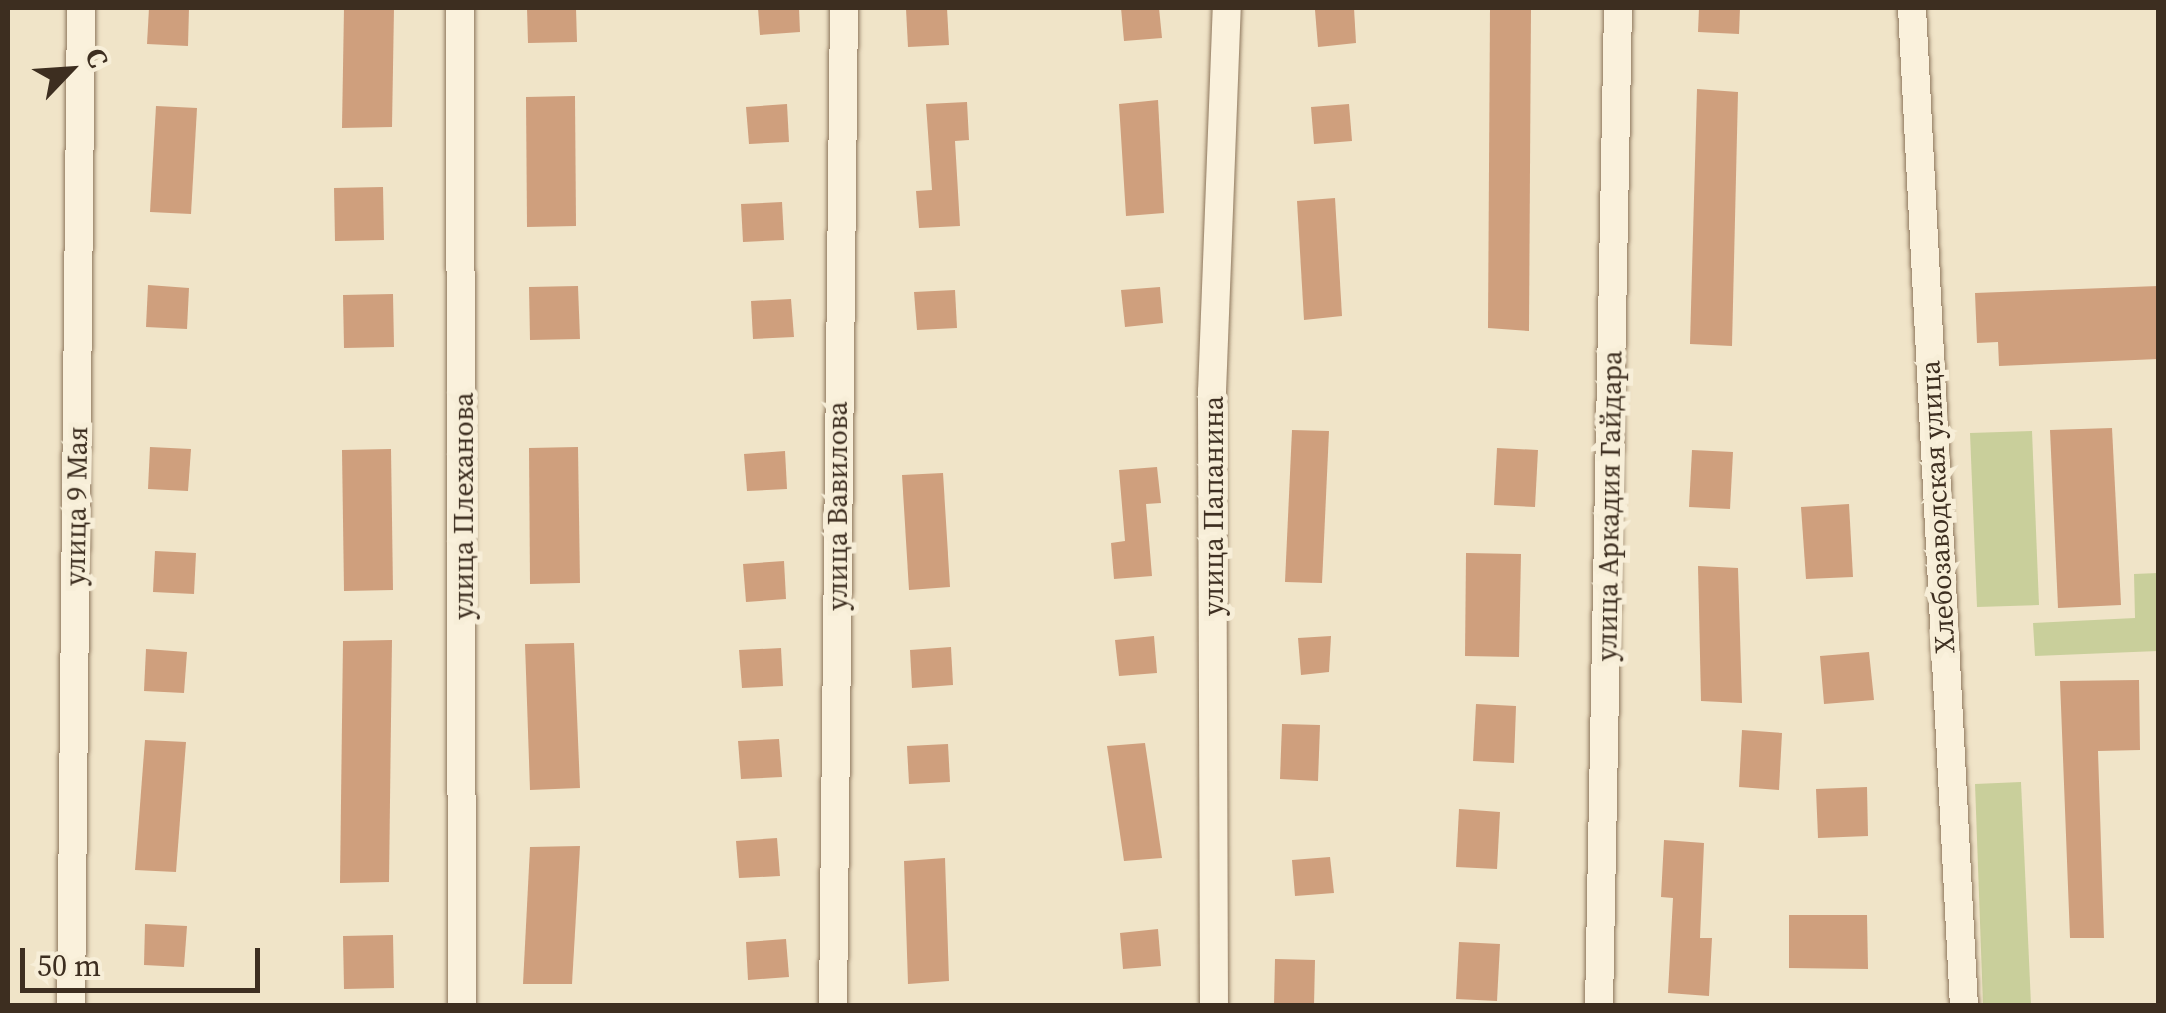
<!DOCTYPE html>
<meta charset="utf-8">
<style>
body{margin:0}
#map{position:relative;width:2166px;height:1013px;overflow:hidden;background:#f0e4c8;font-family:"Source Serif 4",serif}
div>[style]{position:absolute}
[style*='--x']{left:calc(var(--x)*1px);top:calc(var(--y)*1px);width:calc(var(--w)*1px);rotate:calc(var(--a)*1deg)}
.green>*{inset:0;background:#c9cf9b}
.building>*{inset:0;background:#cf9f7d}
.roads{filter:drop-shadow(0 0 2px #8d765c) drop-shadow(0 0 2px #8d765c)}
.minor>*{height:28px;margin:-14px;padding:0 14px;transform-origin:14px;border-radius:14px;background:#faf1dc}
span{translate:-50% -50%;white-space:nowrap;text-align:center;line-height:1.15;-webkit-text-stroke:10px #f7eed8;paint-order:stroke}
.street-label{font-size:28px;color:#3d2e20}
.frame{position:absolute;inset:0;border:10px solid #3d2e20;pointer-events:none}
.north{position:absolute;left:20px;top:20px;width:100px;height:100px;-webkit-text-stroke:8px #f7eed8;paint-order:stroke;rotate:65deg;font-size:28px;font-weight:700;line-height:40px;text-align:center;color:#3d2e20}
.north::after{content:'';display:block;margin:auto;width:35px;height:45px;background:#3d2e20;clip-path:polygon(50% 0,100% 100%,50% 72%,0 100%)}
.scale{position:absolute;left:20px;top:948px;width:240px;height:45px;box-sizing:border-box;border:5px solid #3d2e20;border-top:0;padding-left:12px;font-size:30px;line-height:35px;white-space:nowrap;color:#3d2e20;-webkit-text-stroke:8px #f7eed8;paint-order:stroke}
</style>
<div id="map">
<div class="green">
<div style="clip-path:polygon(2032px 431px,2039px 605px,1977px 607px,1970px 433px)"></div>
<div style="clip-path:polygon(2158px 573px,2158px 651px,2035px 656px,2033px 623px,2135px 618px,2134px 574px)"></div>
<div style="clip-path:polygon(2021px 782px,2031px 1005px,1983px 1005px,1975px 784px)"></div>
</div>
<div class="building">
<div style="clip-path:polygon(149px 8px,189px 8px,188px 46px,147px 44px)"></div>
<div style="clip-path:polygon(344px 8px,394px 8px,392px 127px,342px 128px)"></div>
<div style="clip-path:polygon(527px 8px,576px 8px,577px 42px,528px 43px)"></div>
<div style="clip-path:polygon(758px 8px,799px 8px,800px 32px,760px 35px)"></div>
<div style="clip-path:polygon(947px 8px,949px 45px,908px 47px,906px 9px)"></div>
<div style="clip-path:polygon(1121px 8px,1159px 8px,1162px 38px,1124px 41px)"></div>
<div style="clip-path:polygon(1354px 8px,1356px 43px,1318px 47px,1315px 10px)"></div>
<div style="clip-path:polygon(1490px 8px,1531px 8px,1529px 331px,1488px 328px)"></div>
<div style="clip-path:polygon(1699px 8px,1740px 8px,1739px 34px,1698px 32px)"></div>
<div style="clip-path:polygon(1697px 89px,1738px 92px,1732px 346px,1690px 344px)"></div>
<div style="clip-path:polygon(575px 96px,576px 226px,527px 227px,526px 97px)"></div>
<div style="clip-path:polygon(1158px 100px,1164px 213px,1126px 216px,1119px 104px)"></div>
<div style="clip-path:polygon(967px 102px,969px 140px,955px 141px,960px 226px,919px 228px,916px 191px,932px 190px,926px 104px)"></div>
<div style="clip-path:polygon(787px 104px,789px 142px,749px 144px,746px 107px)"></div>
<div style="clip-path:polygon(1349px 104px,1352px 141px,1314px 144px,1311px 107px)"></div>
<div style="clip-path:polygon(156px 106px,197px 108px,191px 214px,150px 212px)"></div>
<div style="clip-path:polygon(383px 187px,384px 240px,335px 241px,334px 188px)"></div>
<div style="clip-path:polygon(1335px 198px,1342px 316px,1304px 320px,1297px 201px)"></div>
<div style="clip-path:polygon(782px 202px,784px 240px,743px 242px,741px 204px)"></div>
<div style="clip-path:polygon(148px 285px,189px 288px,187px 329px,146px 327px)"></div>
<div style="clip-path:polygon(578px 286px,580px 339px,530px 340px,529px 287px)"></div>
<div style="clip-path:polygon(2158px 286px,2158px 359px,1999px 366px,1998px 342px,1977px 343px,1975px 293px)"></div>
<div style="clip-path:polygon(1160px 287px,1163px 323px,1125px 327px,1121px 290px)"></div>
<div style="clip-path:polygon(955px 290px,957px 328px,917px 330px,914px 292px)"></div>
<div style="clip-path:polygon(393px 294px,394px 347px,344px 348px,343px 295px)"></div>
<div style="clip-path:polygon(791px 299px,794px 337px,753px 339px,751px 301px)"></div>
<div style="clip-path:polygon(2112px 428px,2121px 605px,2058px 608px,2050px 430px)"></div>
<div style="clip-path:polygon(1292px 430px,1329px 431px,1322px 583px,1285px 582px)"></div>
<div style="clip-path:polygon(150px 447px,191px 449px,188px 491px,148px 489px)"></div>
<div style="clip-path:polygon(578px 447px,580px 583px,530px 584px,529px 448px)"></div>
<div style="clip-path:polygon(1497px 448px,1538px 450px,1535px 507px,1494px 505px)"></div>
<div style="clip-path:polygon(391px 449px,393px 590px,344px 591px,342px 450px)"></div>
<div style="clip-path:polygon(1692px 450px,1733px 452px,1730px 509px,1689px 507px)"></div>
<div style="clip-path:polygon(785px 451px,787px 489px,747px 491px,744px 454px)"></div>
<div style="clip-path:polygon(1157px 467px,1161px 503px,1146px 504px,1152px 576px,1114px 579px,1111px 543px,1125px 541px,1119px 470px)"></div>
<div style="clip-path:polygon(943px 473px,950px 587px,909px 590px,902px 475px)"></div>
<div style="clip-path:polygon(1849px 504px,1853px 577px,1806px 579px,1801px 507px)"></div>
<div style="clip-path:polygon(155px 551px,196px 553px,194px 594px,153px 592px)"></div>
<div style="clip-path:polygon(1466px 553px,1521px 554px,1519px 657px,1465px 656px)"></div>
<div style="clip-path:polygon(784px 561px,786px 599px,746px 602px,743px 564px)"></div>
<div style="clip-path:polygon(1698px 566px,1738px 568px,1742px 703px,1701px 701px)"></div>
<div style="clip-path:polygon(1154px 636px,1157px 673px,1119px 676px,1115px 640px)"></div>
<div style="clip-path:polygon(1331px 636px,1329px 672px,1301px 675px,1298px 638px)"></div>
<div style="clip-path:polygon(392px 640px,389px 882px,340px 883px,343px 641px)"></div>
<div style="clip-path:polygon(574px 643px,580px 788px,530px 790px,525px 644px)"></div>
<div style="clip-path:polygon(951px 647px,953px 685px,912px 688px,910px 650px)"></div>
<div style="clip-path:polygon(781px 648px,783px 686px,742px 688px,739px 650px)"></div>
<div style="clip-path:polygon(146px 649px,187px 652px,184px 693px,144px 691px)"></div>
<div style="clip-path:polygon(1869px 652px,1874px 700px,1824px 704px,1820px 656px)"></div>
<div style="clip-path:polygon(2139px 680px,2140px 750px,2098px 751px,2104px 938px,2070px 938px,2060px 681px)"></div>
<div style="clip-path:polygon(1476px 704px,1516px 706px,1514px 763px,1473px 761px)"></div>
<div style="clip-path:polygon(1282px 724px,1320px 725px,1318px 781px,1280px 779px)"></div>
<div style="clip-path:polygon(1742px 730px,1782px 733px,1779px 790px,1739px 787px)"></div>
<div style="clip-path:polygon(779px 739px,782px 777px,741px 779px,738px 741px)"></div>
<div style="clip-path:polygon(145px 740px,186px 742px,176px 872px,135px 870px)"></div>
<div style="clip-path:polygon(1145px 743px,1162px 858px,1124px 861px,1107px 746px)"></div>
<div style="clip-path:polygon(948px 744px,950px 782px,909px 784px,907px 746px)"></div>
<div style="clip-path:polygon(1867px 787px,1868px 836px,1818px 838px,1816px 789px)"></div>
<div style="clip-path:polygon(1459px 809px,1500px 812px,1497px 869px,1456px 867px)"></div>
<div style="clip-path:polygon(777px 838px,780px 876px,739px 878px,736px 841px)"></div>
<div style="clip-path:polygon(1664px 840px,1704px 843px,1700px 938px,1712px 938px,1709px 996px,1668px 993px,1673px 898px,1661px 897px)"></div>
<div style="clip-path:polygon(580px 846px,572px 984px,523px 984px,530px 847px)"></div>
<div style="clip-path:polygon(1330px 857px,1334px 893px,1295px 896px,1292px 860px)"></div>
<div style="clip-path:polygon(945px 858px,949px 981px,908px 984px,904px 861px)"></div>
<div style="clip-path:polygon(1789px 915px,1867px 915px,1868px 969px,1789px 968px)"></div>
<div style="clip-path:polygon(145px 924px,187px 926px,184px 967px,144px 965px)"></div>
<div style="clip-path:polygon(1158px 929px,1161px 966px,1123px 969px,1120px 933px)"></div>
<div style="clip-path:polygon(393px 935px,394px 988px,344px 989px,343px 936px)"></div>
<div style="clip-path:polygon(786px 939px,789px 977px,748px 980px,746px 942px)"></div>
<div style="clip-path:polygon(1459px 942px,1500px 944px,1497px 1001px,1456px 999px)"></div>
<div style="clip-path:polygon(1275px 959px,1315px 960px,1314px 1006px,1274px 1006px)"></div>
</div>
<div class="roads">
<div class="minor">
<div style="--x:460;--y:8;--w:998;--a:89.89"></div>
<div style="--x:1912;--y:8;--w:999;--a:87.02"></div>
<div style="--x:71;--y:1006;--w:998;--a:-89.43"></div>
<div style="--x:833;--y:1006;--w:998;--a:-89.37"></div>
<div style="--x:1214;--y:1006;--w:614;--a:-90.19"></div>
<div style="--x:1212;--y:392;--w:384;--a:-87.8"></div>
<div style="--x:1599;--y:1006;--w:998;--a:-88.91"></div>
</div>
</div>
<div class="street-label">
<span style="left:76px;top:506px;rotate:-89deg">улица 9 Мая</span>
<span style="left:463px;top:506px;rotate:-90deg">улица Плеханова</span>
<span style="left:837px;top:506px;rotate:-90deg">улица Вавилова</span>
<span style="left:1213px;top:506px;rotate:-90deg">улица Папанина</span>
<span style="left:1609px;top:506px;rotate:-89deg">улица Аркадия Гайдара</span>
<span style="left:1937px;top:507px;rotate:-93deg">Хлебозаводская улица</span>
</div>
<div class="frame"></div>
<div class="north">С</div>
<div class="scale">50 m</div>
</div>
